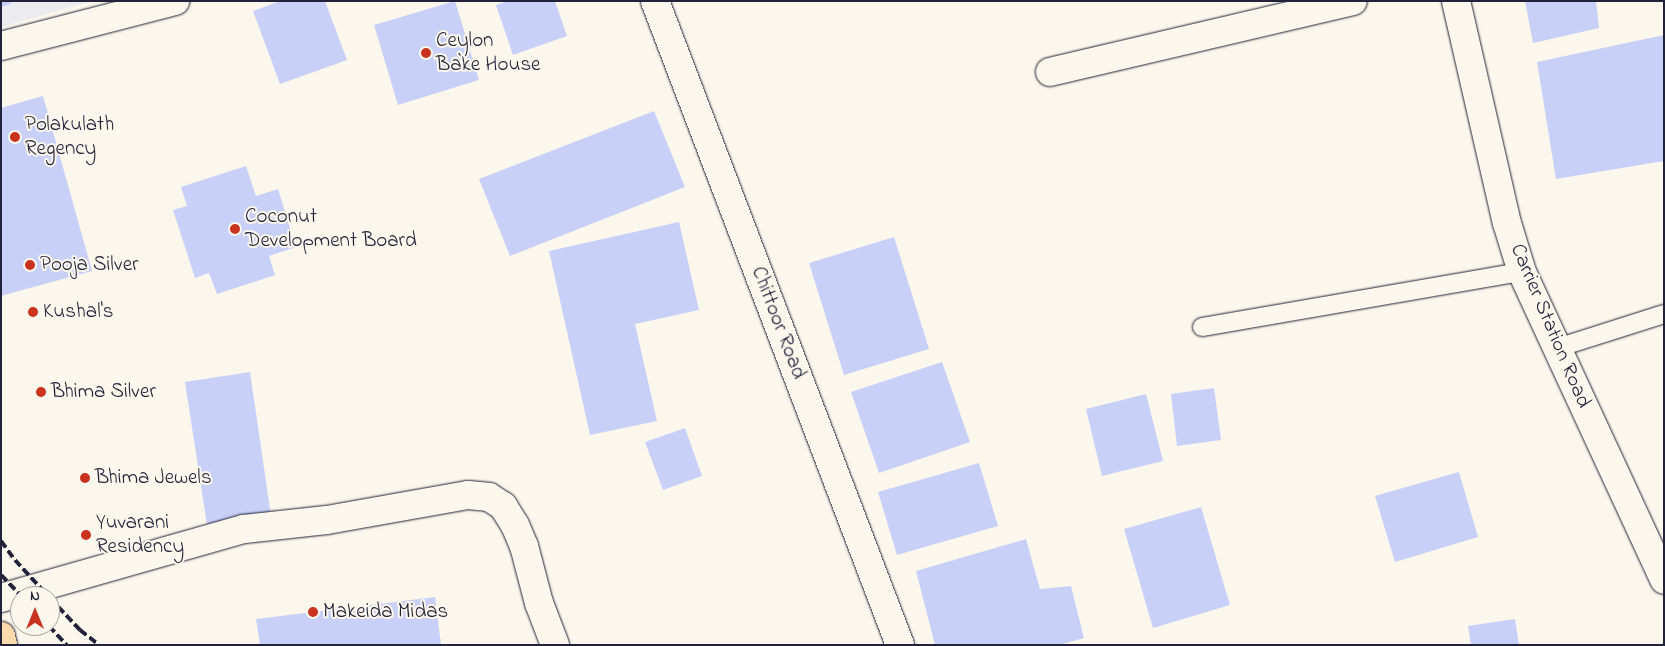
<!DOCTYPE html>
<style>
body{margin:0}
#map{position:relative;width:1665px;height:646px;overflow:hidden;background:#fbf7ec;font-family:"Indie Flower",sans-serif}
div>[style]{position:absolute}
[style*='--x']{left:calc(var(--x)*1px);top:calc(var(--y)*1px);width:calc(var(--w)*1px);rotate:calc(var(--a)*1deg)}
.built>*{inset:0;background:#ecebf0}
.building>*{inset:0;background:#c8d0f8}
.roads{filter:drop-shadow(0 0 1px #22223b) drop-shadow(0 0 1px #22223b)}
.service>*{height:18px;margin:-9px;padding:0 9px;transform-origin:9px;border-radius:9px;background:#fbf7ec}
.minor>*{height:28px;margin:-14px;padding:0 14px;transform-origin:14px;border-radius:14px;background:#fbf7ec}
.tertiary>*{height:28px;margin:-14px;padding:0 14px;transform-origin:14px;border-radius:14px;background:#fbf7ec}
.secondary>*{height:28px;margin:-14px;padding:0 14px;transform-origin:14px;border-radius:14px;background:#fbf7ec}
.primary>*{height:28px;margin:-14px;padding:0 14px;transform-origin:14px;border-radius:14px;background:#fedbac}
.rail>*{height:4px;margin-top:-2px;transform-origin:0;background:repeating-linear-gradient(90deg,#22223b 0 8px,transparent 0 12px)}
.dots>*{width:14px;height:14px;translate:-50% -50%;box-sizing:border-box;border:2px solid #fbf7ec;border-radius:50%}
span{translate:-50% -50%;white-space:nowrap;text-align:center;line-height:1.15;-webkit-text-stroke:4px #fbf7ec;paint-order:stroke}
.poi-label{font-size:21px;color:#22223b}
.left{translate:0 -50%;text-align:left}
.street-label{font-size:21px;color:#22223b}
.frame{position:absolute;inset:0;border:2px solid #22223b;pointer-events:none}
.north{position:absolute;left:10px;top:586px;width:50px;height:50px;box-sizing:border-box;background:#fbf7ec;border:1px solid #a4a2a5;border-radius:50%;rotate:0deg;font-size:14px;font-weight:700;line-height:20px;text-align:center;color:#22223b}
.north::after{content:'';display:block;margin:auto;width:18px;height:22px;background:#c8321e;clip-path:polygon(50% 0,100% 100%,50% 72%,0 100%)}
</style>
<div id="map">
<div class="built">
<div style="clip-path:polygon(1px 1px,93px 1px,1px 27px)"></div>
</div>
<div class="building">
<div style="clip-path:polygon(1px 1px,10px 1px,11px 4px,1px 7px)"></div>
<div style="clip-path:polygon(280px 1px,325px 1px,347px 60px,280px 84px,253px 11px)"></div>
<div style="clip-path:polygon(455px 1px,479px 80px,398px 105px,374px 25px)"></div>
<div style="clip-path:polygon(508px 1px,555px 1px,567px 36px,513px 55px,496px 5px)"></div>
<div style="clip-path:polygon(1525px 1px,1596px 1px,1599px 28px,1533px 43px)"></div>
<div style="clip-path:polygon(1664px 35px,1664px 161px,1556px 179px,1537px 62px)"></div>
<div style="clip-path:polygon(43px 96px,92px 271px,1px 296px,1px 108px)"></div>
<div style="clip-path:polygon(654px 111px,685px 187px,510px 256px,479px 179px)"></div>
<div style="clip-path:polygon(246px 166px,256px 196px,278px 189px,296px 247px,269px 256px,275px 275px,217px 294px,209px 273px,195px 278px,173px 210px,187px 206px,181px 187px)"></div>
<div style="clip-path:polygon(679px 222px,699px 310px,635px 324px,657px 421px,590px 435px,549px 251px)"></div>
<div style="clip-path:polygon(894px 237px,929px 349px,844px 375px,809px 263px)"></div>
<div style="clip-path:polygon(942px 362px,970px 442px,879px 473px,851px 392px)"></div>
<div style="clip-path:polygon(250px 372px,271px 516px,207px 525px,185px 382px)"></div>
<div style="clip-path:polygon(1214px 388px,1221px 440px,1177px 446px,1171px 394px)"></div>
<div style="clip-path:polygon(1146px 394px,1163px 461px,1102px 476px,1086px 409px)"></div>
<div style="clip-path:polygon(685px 428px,702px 476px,663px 490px,645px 442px)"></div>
<div style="clip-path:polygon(979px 463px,998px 526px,897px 555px,878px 492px)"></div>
<div style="clip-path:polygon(1459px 472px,1478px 537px,1395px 562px,1375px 496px)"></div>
<div style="clip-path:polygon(1201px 507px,1230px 605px,1153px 628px,1124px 529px)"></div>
<div style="clip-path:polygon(1026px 539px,1040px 589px,1071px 586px,1084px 638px,1059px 645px,935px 645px,916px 571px)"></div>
<div style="clip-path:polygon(435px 597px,441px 645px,260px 645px,256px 619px)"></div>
<div style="clip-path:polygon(1515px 619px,1519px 645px,1471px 645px,1468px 626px)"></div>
</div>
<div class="roads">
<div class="service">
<div style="--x:1202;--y:327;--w:325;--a:-9.8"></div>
<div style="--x:1557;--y:348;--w:112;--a:-17.6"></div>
</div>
<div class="minor">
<div style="--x:1050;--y:72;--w:311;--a:-13.2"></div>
<div style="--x:1;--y:598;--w:253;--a:-15.9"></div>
<div style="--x:244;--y:529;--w:83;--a:-6.2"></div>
<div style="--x:327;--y:520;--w:143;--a:-10.1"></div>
<div style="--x:468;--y:495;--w:11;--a:5"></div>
<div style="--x:479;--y:496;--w:10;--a:6"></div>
<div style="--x:489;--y:497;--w:17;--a:33"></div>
<div style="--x:503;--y:506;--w:22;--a:58"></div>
<div style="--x:515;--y:525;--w:23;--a:67"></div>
<div style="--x:524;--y:546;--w:59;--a:75.3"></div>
<div style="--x:539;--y:603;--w:45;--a:69.1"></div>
</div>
<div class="tertiary">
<div style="--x:1456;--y:1;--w:228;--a:77.1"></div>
<div style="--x:1507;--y:223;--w:51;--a:73"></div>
<div style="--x:1522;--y:272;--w:339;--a:65.2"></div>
<div style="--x:1;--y:46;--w:180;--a:-14.5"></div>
</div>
<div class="secondary">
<div style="--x:655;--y:1;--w:689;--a:69.17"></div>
</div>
<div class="primary">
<div style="--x:1;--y:636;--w:9;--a:77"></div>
</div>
</div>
<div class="rail">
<div style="--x:1;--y:541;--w:24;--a:54"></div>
<div style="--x:15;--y:560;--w:49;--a:47.5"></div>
<div style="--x:1;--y:575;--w:29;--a:46"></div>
<div style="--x:50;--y:598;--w:44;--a:46.8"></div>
<div style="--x:80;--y:630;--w:24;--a:38"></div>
<div style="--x:49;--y:626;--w:26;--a:47"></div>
</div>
<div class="dots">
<div style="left:426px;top:53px;background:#c8321e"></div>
<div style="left:15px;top:137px;background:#c8321e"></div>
<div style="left:235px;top:229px;background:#c8321e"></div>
<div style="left:30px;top:265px;background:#c8321e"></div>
<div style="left:33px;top:312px;background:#c8321e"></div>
<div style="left:41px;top:392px;background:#c8321e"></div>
<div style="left:85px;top:478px;background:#c8321e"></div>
<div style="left:86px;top:535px;background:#c8321e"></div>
<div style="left:313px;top:612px;background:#c8321e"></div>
</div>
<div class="poi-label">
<span class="left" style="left:436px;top:53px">Ceylon<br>Bake House</span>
<span class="left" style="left:25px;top:137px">Polakulath<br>Regency</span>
<span class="left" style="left:245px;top:229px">Coconut<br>Development Board</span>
<span class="left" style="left:40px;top:265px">Pooja Silver</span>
<span class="left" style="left:43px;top:312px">Kushal's</span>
<span class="left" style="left:51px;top:392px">Bhima Silver</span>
<span class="left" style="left:95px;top:478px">Bhima Jewels</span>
<span class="left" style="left:96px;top:535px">Yuvarani<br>Residency</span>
<span class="left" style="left:323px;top:612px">Makeida Midas</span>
</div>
<div class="street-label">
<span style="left:778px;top:323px;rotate:69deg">Chittoor Road</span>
<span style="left:1550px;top:326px;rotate:67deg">Carrier Station Road</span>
</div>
<div class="frame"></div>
<div class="north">N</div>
</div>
